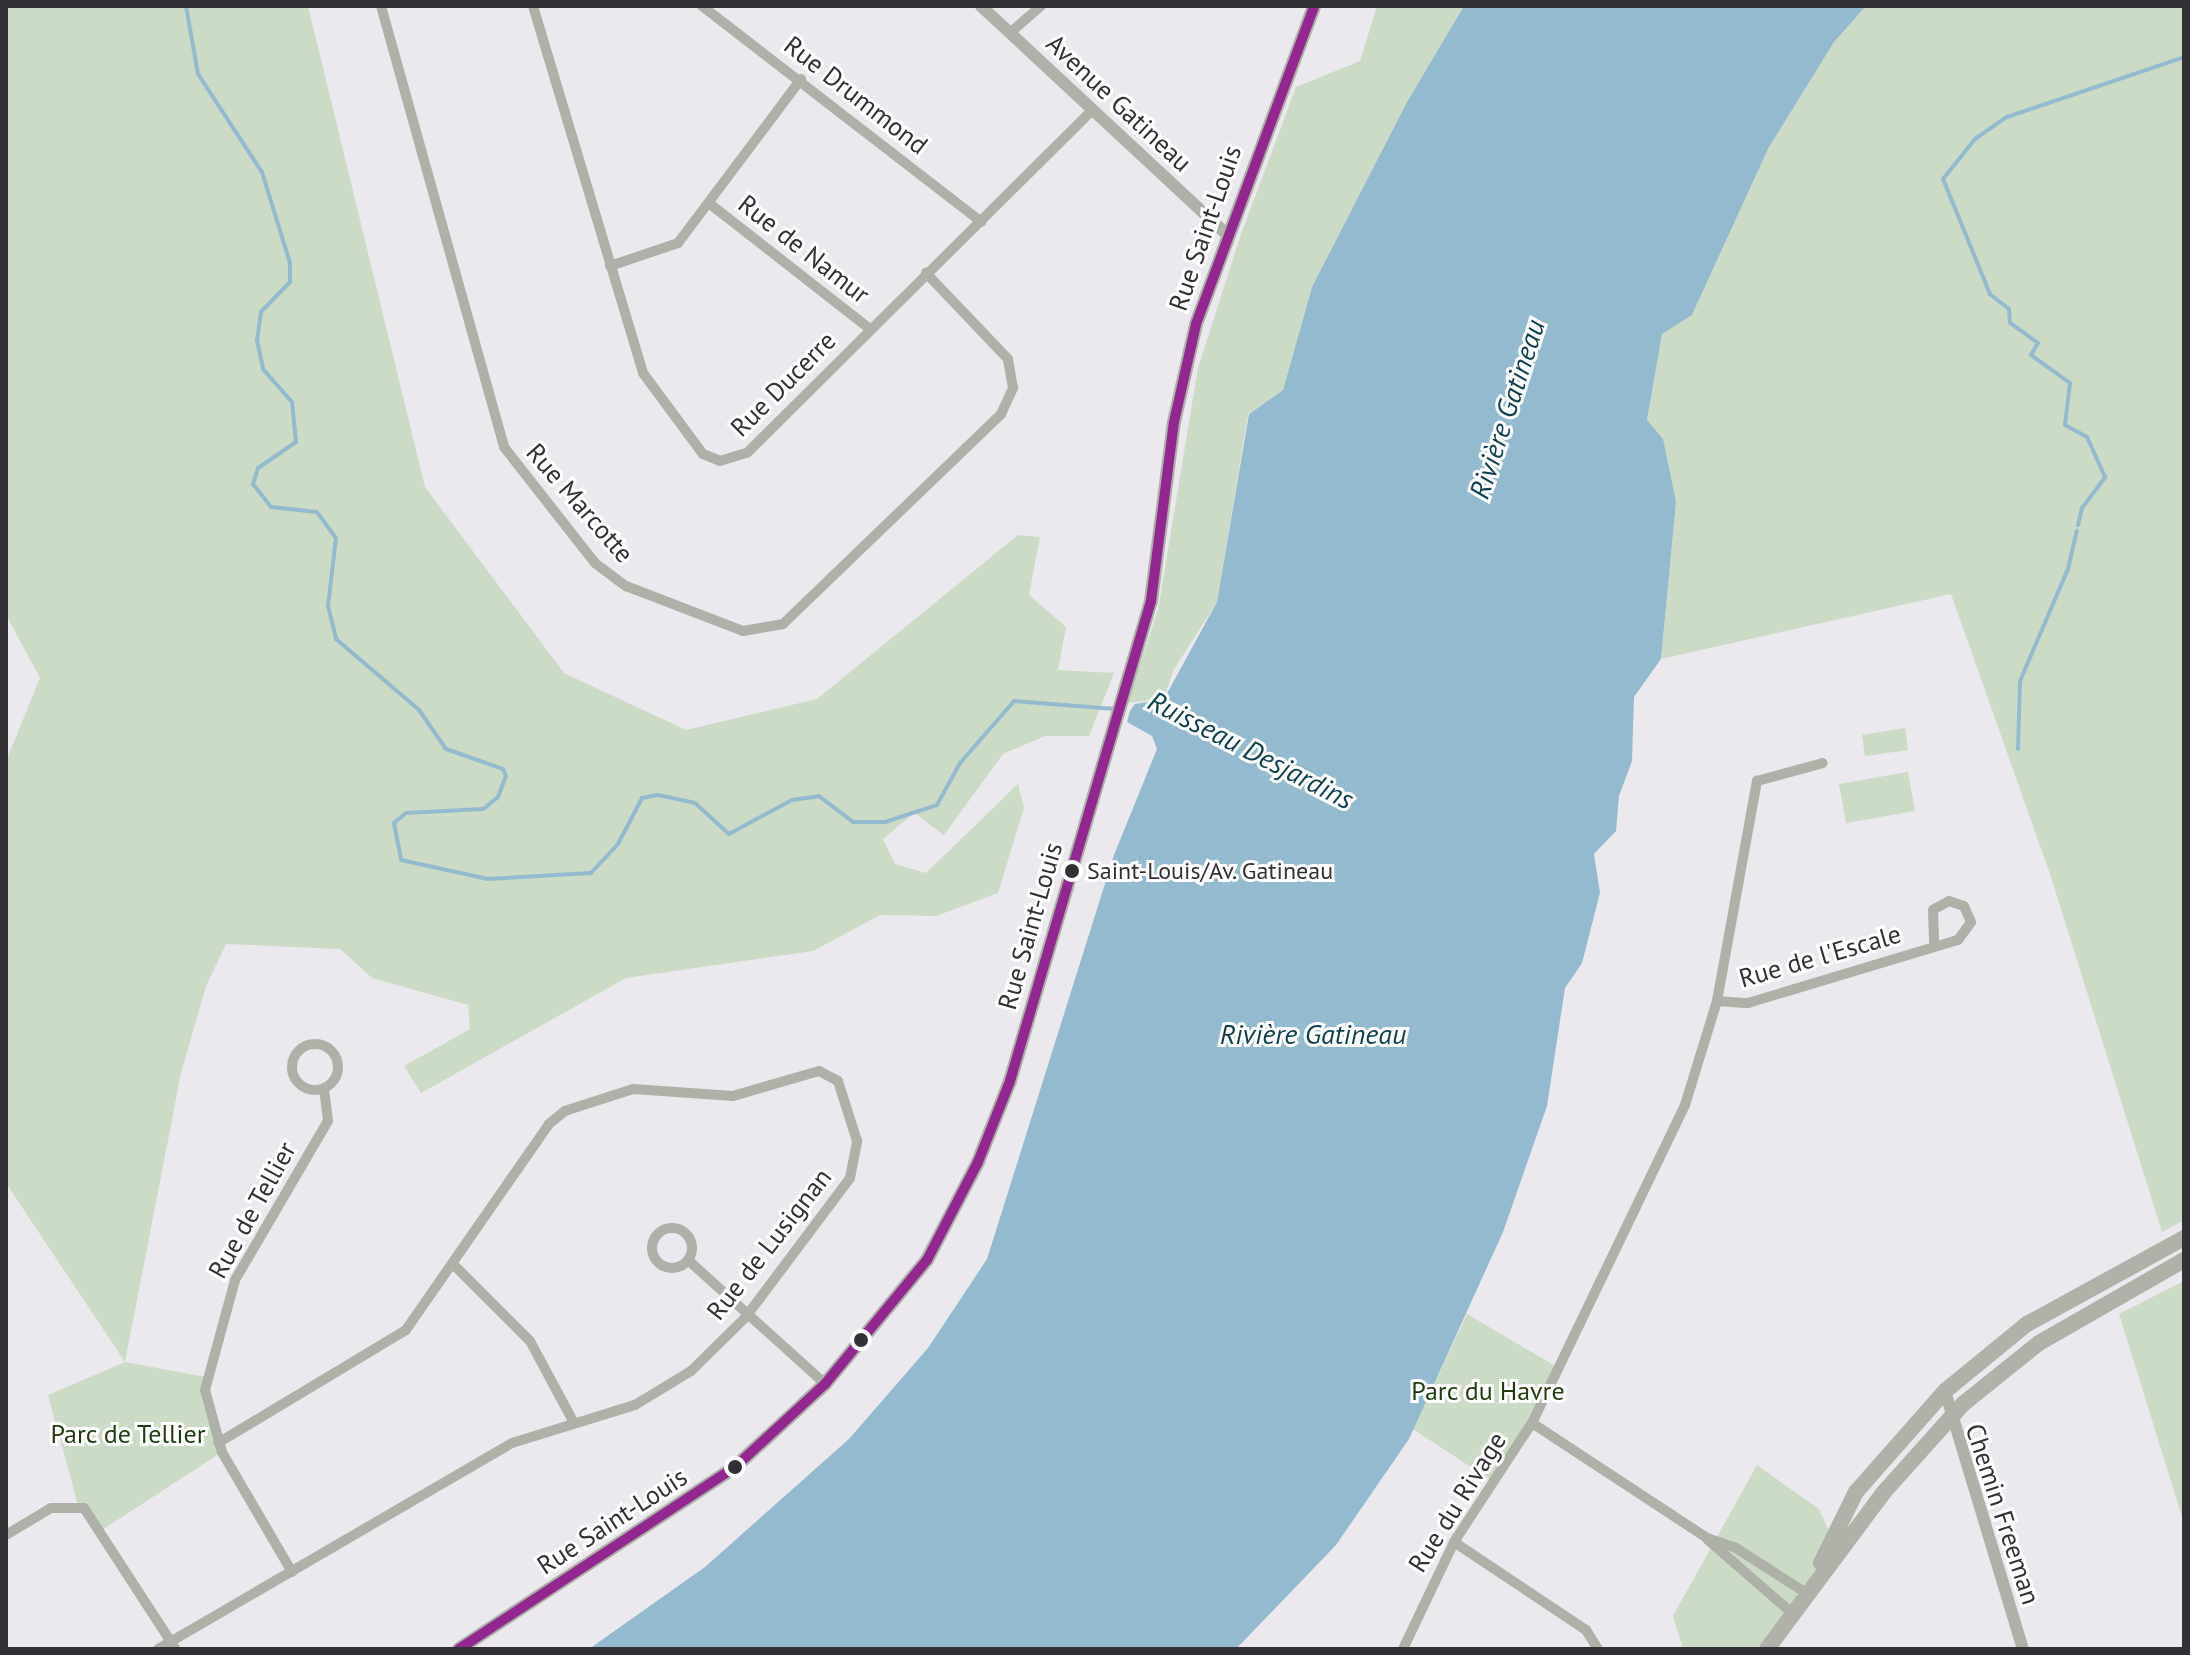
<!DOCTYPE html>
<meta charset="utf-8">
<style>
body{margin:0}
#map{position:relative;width:2190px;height:1655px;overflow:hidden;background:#ebe9ee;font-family:"PT Sans",sans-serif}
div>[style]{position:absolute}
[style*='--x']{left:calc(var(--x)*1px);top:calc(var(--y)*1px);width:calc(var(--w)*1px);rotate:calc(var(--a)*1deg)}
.green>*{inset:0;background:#cbdbc5}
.water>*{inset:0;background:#94bacf}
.stream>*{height:4px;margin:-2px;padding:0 2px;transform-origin:2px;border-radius:2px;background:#94bacf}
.minor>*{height:10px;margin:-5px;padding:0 5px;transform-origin:5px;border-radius:5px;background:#aeb1a8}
.minor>.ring{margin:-5px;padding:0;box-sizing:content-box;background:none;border:10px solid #aeb1a8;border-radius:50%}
.tertiary>*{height:12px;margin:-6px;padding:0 6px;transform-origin:6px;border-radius:6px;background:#aeb1a8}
.secondary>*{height:14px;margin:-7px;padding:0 7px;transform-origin:7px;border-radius:7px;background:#adb0a7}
.primary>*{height:16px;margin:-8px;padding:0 8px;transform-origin:8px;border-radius:8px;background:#b0b2aa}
.bus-1>*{height:10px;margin:-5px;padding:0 5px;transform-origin:5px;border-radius:5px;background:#922790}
.dots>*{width:22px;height:22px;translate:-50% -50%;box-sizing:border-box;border:4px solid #fff;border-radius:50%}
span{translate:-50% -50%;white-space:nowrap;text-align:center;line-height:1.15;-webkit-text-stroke:6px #fff;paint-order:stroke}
.bus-label{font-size:24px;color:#323034}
.left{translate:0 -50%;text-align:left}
.street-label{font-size:26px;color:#323034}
.park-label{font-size:26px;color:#1e3c0d}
.water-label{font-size:28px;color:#0e3e51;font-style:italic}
.frame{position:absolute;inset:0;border:8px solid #323034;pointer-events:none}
</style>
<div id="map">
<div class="green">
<div style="clip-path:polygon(6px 6px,308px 6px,425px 487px,564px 673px,686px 730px,817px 699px,1018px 535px,1040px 537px,1029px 595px,1066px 627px,1058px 670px,1114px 673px,1089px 736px,1045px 736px,1003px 754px,944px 835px,914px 813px,883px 839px,895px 864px,926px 873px,1018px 784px,1024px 808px,998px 893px,936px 916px,880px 915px,813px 951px,626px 978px,421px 1093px,404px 1066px,470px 1029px,468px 1005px,372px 978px,340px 949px,226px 944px,206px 986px,181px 1073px,125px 1362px,206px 1377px,222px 1452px,102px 1530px,78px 1505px,48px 1395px,125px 1362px,6px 1183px,6px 761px,40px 678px,6px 615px)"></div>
<div style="clip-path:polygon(1377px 6px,1464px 6px,1407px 102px,1312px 287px,1283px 390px,1248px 414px,1217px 602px,1173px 671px,1164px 699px,1127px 703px,1158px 610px,1198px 368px,1240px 237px,1296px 87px,1360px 61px)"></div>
<div style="clip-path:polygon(1866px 6px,2184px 6px,2184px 1220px,2162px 1232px,2051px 877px,1951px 594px,1661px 659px,1676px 502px,1647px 420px,1662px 333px,1692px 315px,1768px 149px,1834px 42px)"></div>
<div style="clip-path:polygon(1905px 728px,1908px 750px,1865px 756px,1862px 735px)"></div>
<div style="clip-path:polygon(1908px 772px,1915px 811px,1846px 823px,1839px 784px)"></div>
<div style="clip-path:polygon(2184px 1281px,2184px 1523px,2119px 1314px)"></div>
<div style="clip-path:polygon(1467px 1314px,1557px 1367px,1495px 1483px,1413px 1429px)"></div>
<div style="clip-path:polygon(1757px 1465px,1819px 1509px,1832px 1537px,1813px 1583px,1767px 1649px,1683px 1649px,1673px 1616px)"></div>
</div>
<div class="water">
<div style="clip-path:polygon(1464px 6px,1866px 6px,1834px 42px,1768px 149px,1692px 315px,1662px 334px,1647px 420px,1663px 439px,1676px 502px,1661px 659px,1634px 697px,1632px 761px,1619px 796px,1616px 831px,1594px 854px,1600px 893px,1582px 963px,1565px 988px,1547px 1106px,1503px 1232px,1409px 1439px,1336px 1545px,1236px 1649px,589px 1649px,705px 1567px,849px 1439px,928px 1348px,987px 1259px,1114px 855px,1157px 749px,1152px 736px,1127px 722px,1130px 711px,1135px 704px,1164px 699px,1217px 602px,1249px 414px,1283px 390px,1312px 287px,1407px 102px)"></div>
</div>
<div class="stream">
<div style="--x:186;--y:6;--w:69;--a:80"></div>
<div style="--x:198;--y:74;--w:117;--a:56.9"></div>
<div style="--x:262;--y:172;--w:95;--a:72.9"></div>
<div style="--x:290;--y:263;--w:19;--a:90"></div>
<div style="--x:290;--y:282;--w:42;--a:134"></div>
<div style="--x:261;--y:312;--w:28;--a:98"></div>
<div style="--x:257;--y:340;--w:30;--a:78"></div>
<div style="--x:263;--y:369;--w:44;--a:48.7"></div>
<div style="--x:292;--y:402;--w:40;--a:84.3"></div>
<div style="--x:296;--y:442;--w:46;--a:145.6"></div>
<div style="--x:258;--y:468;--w:17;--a:107"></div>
<div style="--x:253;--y:484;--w:29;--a:52"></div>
<div style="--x:271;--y:507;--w:46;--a:6.2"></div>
<div style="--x:317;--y:512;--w:32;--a:54"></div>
<div style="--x:336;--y:538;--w:68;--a:96.7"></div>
<div style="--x:328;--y:606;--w:34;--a:76"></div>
<div style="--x:336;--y:639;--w:109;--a:40.5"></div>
<div style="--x:419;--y:710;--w:47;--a:55.3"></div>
<div style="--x:446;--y:749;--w:60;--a:19.3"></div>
<div style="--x:503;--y:769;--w:8;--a:67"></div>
<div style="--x:506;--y:776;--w:22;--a:111"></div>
<div style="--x:498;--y:797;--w:19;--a:141"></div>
<div style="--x:483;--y:809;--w:77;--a:177"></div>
<div style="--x:406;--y:813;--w:16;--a:140"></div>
<div style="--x:394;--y:823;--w:38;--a:79"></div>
<div style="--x:401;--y:860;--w:89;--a:12.3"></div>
<div style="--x:488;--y:879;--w:103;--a:-3.3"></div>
<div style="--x:591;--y:873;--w:40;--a:-47"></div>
<div style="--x:618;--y:844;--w:52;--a:-62.4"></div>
<div style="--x:642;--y:798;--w:16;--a:-11"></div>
<div style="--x:658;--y:795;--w:38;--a:12"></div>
<div style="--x:695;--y:803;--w:46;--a:42.4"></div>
<div style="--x:729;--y:834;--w:72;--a:-28.4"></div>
<div style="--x:792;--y:800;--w:27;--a:-8"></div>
<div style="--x:819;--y:796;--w:43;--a:37.4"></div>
<div style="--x:853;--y:822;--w:32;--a:0"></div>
<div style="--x:885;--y:822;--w:55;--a:-18.1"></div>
<div style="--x:937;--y:805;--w:48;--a:-61.3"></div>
<div style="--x:960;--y:763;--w:82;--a:-48.9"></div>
<div style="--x:1014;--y:701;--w:102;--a:4.5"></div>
<div style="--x:2078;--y:525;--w:17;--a:-77"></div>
<div style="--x:2082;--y:508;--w:39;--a:-53"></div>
<div style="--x:2105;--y:477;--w:44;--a:-114.2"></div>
<div style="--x:2087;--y:437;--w:25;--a:-151"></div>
<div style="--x:2065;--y:425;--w:42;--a:-83.2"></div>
<div style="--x:2070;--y:383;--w:48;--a:-144.3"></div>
<div style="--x:2031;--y:355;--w:14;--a:-60"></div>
<div style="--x:2038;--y:343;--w:34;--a:-144"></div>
<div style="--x:2010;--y:323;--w:14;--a:-94"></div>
<div style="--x:2009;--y:309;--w:24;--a:-142"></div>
<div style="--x:1990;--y:294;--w:124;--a:-112.2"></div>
<div style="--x:1943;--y:179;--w:51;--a:-51.3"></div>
<div style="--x:1975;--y:139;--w:39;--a:-35"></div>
<div style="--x:2007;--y:117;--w:187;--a:-18.7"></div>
<div style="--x:2018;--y:749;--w:68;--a:-88.3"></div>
<div style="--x:2020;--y:681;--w:122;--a:-66.8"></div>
<div style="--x:2068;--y:569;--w:39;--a:-77"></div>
</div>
<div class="minor">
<div style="--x:381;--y:6;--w:458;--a:74.4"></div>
<div style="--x:504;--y:447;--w:147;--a:51.9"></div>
<div style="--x:595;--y:563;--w:39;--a:37"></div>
<div style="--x:626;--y:586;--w:125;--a:21"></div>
<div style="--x:743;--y:631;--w:41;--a:-9.9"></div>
<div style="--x:783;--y:624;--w:303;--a:-43.9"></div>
<div style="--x:1001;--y:414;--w:29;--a:-65"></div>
<div style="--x:1013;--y:388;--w:29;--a:-100"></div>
<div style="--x:1008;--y:359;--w:119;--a:-133.6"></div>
<div style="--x:533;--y:6;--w:383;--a:73.3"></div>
<div style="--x:643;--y:373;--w:101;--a:53.5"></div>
<div style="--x:703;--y:454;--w:18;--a:22"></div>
<div style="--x:720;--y:461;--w:28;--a:-17"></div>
<div style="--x:747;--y:453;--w:487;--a:-44.8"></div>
<div style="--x:702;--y:6;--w:353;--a:37.7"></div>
<div style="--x:1011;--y:32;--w:40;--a:-41"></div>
<div style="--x:710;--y:204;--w:203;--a:38"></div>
<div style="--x:610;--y:266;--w:72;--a:-18.7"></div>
<div style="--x:678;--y:243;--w:205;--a:-53.1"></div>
<div style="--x:1717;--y:1001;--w:31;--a:4"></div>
<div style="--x:1748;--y:1003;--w:219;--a:-16.7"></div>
<div style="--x:1958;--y:940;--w:22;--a:-54"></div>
<div style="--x:1971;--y:922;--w:17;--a:-114"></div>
<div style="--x:1964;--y:906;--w:16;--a:-162"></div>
<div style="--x:1949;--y:901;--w:18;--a:151"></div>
<div style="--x:1933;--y:910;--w:36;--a:88"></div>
<div class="ring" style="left:292px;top:1044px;width:36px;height:36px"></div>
<div class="ring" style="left:652px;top:1228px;width:30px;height:30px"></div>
<div style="--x:688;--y:1260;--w:185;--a:42.1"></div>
<div style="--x:454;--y:1265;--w:107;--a:45"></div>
<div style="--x:530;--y:1341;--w:93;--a:61.8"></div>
<div style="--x:1532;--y:1423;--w:209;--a:33.3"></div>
<div style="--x:1707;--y:1538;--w:31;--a:19"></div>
<div style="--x:1736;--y:1548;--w:83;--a:32.7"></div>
<div style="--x:6;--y:1535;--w:52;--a:-31"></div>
<div style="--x:51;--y:1508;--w:33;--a:0"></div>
<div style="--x:84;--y:1508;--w:167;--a:57"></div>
<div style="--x:1708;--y:1540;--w:111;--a:41"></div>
<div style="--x:1454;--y:1542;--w:159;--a:33.7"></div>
<div style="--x:1586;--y:1630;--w:22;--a:58"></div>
<div style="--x:292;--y:1572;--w:139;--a:-120.3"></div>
<div style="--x:222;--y:1452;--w:64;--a:-105.3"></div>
<div style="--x:205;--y:1390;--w:114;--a:-74.7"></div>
<div style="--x:235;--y:1280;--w:184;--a:-59.7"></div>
<div style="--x:328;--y:1121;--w:33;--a:-97"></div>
<div style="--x:158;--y:1649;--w:410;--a:-30.2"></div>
<div style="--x:512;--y:1443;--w:129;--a:-17.2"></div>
<div style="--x:635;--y:1405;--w:66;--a:-31.3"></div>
<div style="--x:691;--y:1371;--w:76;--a:-44.5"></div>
<div style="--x:745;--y:1318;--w:175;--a:-53.1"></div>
<div style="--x:850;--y:1178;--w:38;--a:-79"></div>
<div style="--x:857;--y:1141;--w:63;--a:-107.6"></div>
<div style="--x:838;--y:1081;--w:21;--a:-152"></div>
<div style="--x:819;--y:1071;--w:90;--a:163.8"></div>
<div style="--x:733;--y:1096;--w:100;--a:-176"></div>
<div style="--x:633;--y:1089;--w:71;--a:162.1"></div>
<div style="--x:565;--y:1111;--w:21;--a:141"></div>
<div style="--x:549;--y:1124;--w:251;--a:124.8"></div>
<div style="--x:406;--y:1330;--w:219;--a:149"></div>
<div style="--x:1403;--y:1649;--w:119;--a:-64.5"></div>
<div style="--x:1454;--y:1542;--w:142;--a:-56.8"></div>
<div style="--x:1532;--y:1423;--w:353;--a:-64.3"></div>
<div style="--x:1685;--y:1105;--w:109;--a:-72.9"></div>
<div style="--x:1717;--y:1001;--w:224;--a:-79.7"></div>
<div style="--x:1757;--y:781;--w:68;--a:-15.3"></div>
</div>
<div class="tertiary">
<div style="--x:981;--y:6;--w:335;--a:42.9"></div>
<div style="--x:1945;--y:1391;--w:270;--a:73.2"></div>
</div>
<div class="secondary">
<div style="--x:459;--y:1649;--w:329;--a:-33.4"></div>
<div style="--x:734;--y:1468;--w:124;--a:-42.7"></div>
<div style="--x:825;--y:1384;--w:161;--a:-50.6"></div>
<div style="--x:927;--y:1260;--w:110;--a:-62.5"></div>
<div style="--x:978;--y:1162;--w:87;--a:-68.4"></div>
<div style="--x:1010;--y:1081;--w:500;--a:-73.63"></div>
<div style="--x:1151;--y:601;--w:180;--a:-82.7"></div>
<div style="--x:1174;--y:422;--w:100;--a:-77.3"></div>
<div style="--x:1196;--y:324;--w:339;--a:-69.6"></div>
</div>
<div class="primary">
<div style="--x:1821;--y:1563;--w:79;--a:-63.8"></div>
<div style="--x:1856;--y:1492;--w:135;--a:-48.6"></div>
<div style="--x:1945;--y:1391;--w:106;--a:-39.3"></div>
<div style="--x:2027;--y:1324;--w:179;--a:-28.7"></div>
<div style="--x:1767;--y:1649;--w:196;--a:-53.3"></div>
<div style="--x:1884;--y:1492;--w:118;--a:-48.1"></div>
<div style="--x:1963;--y:1404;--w:97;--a:-38.8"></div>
<div style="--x:2039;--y:1343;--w:167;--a:-29.8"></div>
</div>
<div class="bus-1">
<div style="--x:459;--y:1649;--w:329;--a:-33.4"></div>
<div style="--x:734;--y:1468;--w:124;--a:-42.7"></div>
<div style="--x:825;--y:1384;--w:161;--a:-50.6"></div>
<div style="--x:927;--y:1260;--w:110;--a:-62.5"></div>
<div style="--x:978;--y:1162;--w:87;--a:-68.4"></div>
<div style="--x:1010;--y:1081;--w:500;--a:-73.63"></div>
<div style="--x:1151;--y:601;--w:180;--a:-82.7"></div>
<div style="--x:1174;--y:422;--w:100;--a:-77.3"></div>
<div style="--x:1196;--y:324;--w:339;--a:-69.6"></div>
</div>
<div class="dots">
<div style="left:1072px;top:871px;background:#323034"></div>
<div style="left:861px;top:1340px;background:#323034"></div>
<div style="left:735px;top:1467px;background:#323034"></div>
</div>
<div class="bus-label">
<span class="left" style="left:1087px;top:871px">Saint-Louis/Av. Gatineau</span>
</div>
<div class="street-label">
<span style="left:856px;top:95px;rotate:38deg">Rue Drummond</span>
<span style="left:1119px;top:103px;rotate:43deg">Avenue Gatineau</span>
<span style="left:1205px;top:228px;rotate:-71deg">Rue Saint-Louis</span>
<span style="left:804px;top:249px;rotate:38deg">Rue de Namur</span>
<span style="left:783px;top:384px;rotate:-45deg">Rue Ducerre</span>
<span style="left:580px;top:503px;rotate:49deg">Rue Marcotte</span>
<span style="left:1030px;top:926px;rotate:-74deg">Rue Saint-Louis</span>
<span style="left:1820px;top:956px;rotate:-16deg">Rue de l'Escale</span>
<span style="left:252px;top:1210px;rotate:-61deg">Rue de Tellier</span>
<span style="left:769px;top:1244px;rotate:-52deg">Rue de Lusignan</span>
<span style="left:1457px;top:1502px;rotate:-58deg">Rue du Rivage</span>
<span style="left:2003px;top:1514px;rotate:72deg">Chemin Freeman</span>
<span style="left:612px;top:1521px;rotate:-33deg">Rue Saint-Louis</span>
</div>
<div class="park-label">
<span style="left:1488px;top:1391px">Parc du Havre</span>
<span style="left:128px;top:1434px">Parc de Tellier</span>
</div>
<div class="water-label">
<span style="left:1507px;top:409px;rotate:-72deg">Rivière Gatineau</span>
<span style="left:1251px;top:750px;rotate:27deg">Ruisseau Desjardins</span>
<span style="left:1313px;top:1034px">Rivière Gatineau</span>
</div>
<div class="frame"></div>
</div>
